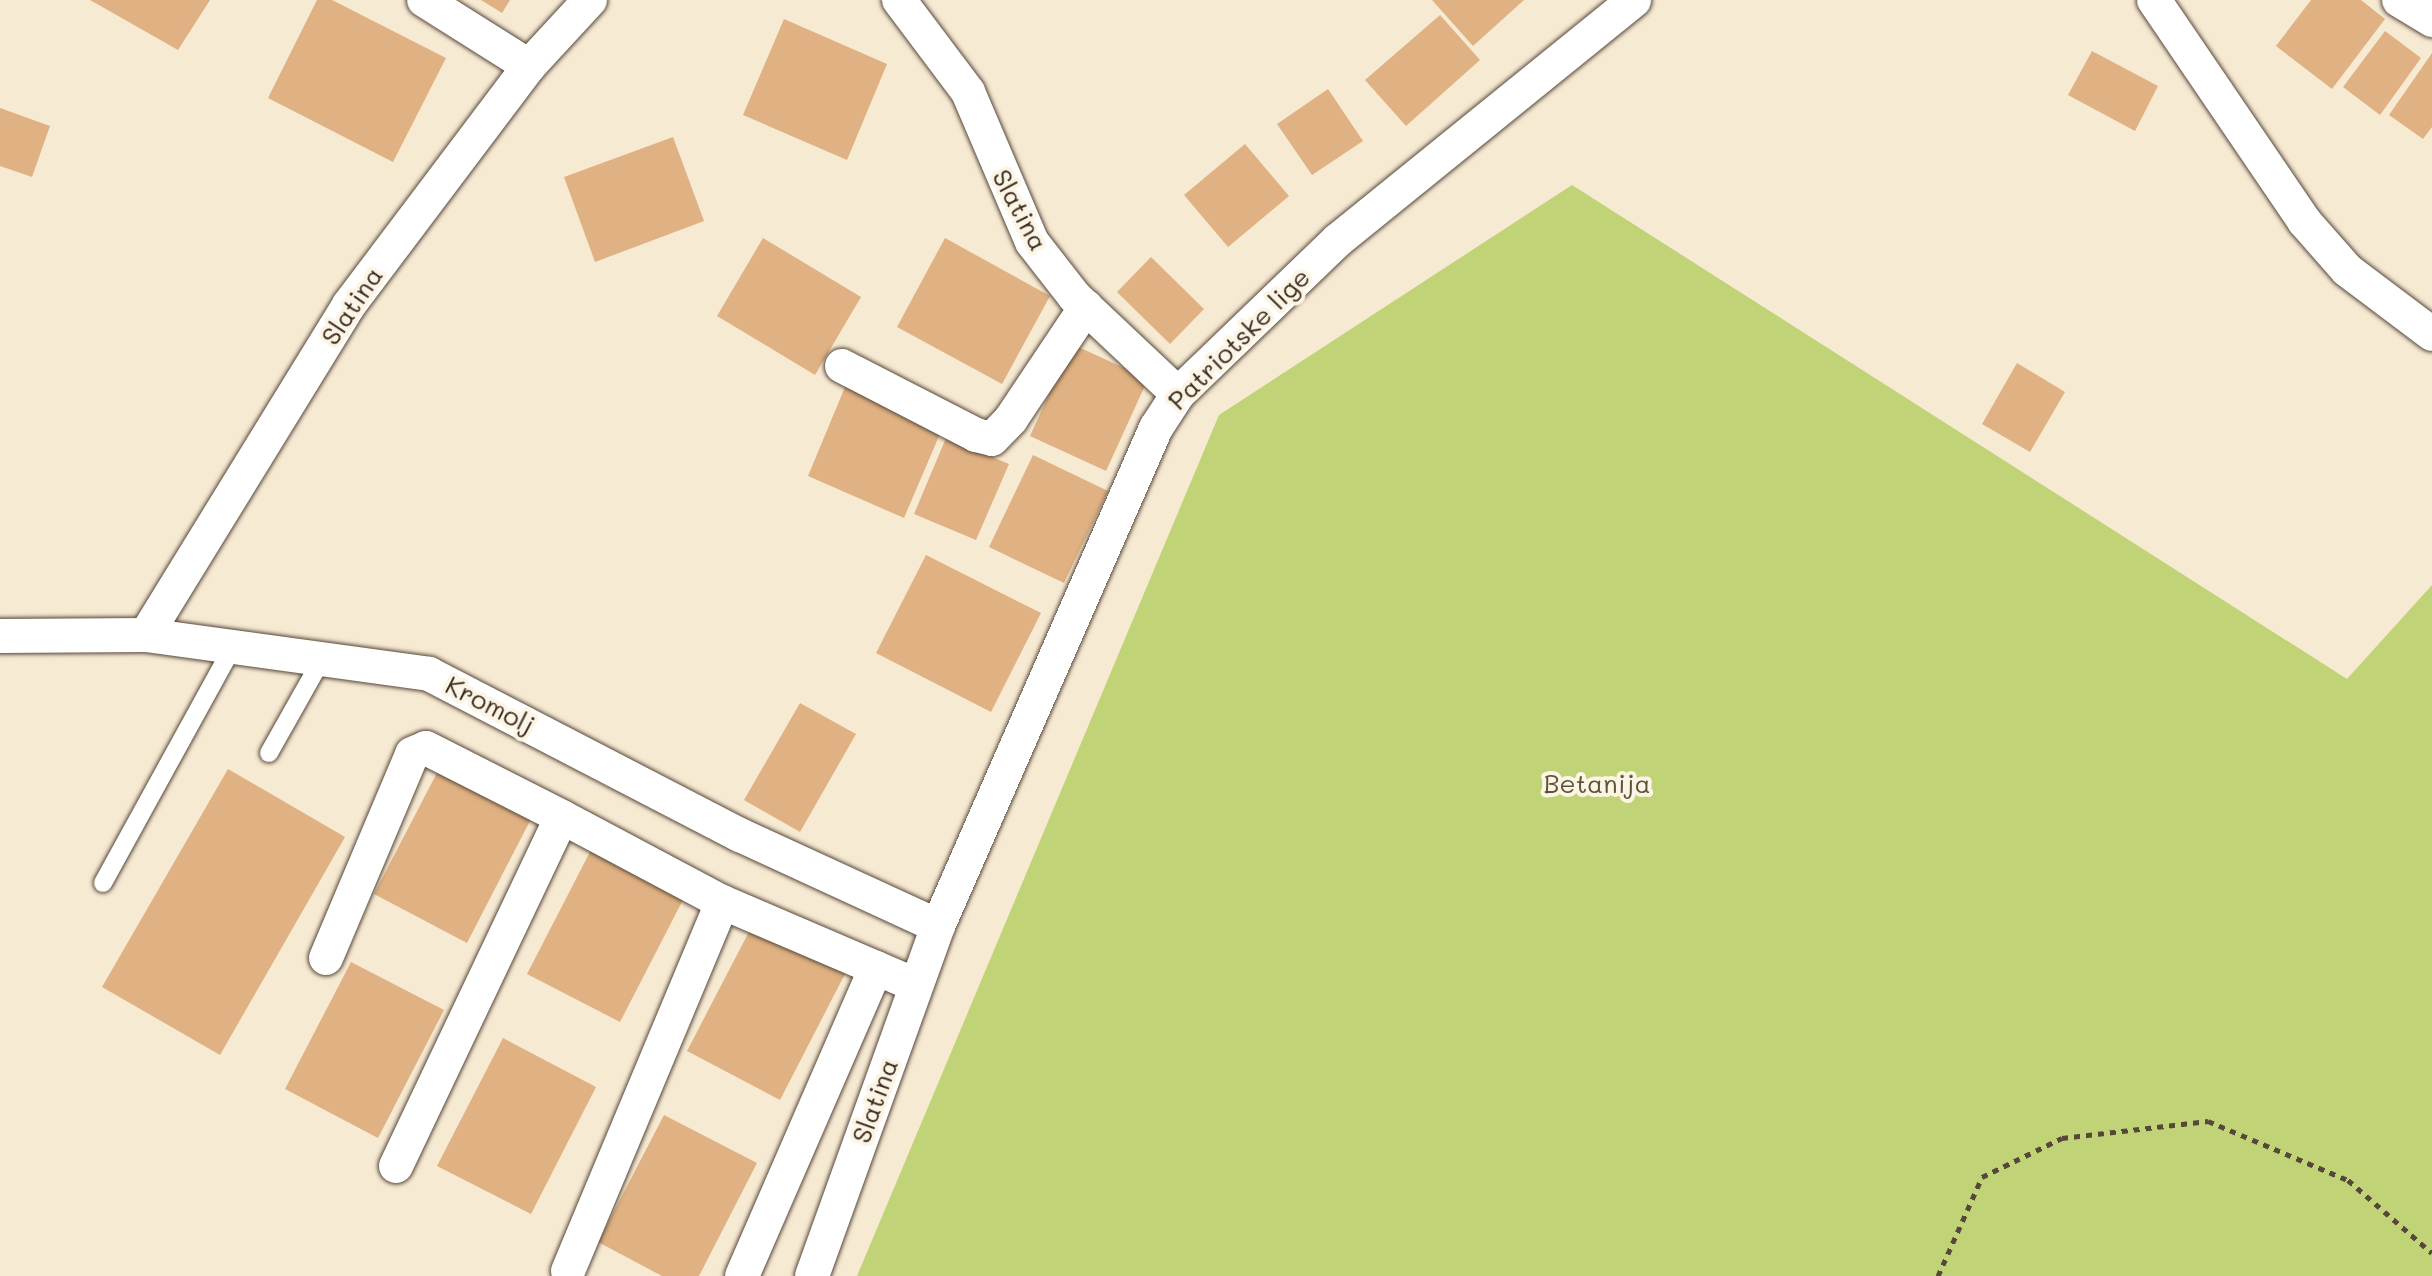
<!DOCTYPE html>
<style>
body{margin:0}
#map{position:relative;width:2432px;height:1276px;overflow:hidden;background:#f7ead3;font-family:Mali,sans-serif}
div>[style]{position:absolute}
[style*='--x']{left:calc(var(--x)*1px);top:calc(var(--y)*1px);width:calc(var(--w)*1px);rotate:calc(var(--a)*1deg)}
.green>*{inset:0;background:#c0d376}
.building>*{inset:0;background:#e0b182}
.path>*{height:5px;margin-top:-2.5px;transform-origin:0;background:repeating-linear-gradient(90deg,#574739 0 6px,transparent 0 12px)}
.roads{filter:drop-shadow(0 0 2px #574739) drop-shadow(0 0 2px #574739)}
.lane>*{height:18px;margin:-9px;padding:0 9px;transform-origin:9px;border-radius:9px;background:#fff}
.street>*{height:34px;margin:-17px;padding:0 17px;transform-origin:17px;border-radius:17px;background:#fff}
span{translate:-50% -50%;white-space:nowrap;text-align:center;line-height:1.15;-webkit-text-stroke:8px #fcf5e5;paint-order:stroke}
.street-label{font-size:26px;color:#3b2a1e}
.park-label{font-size:26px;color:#5c5434}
</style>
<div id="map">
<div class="green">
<div style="clip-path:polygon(1572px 185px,2347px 679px,2432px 585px,2432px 1276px,857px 1276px,1219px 415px)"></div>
</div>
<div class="building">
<div style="clip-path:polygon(90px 0,210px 0,178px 50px)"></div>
<div style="clip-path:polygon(317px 0,332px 0,446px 58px,393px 162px,268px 98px)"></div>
<div style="clip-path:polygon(481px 0,510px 0,502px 13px)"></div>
<div style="clip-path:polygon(1432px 0,1524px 0,1473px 46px)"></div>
<div style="clip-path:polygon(2311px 0,2361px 0,2385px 19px,2332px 89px,2276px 46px)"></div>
<div style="clip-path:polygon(1440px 15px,1480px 60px,1406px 126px,1365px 80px)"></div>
<div style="clip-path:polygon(784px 19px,887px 64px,847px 160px,743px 115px)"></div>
<div style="clip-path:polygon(2385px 31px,2421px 58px,2380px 115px,2343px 87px)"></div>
<div style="clip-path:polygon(2092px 51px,2158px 86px,2135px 131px,2068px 95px)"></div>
<div style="clip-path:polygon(2432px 53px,2432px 127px,2423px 139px,2389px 115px)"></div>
<div style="clip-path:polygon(1328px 89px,1363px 141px,1312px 175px,1277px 124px)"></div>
<div style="clip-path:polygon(0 108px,50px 126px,32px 177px,0 166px)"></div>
<div style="clip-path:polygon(673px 137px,704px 221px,595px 262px,564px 177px)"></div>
<div style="clip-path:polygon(1245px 144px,1289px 196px,1228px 247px,1184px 195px)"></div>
<div style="clip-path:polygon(763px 238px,861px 297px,815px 375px,717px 316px)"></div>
<div style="clip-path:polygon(945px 238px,1050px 296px,1002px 384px,897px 327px)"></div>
<div style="clip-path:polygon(1151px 257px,1204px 309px,1170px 344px,1117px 292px)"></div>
<div style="clip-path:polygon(1072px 344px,1148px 379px,1106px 471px,1030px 436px)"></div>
<div style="clip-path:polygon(2017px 363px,2065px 392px,2030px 452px,1982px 424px)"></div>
<div style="clip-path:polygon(845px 387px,942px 429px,904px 518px,808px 476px)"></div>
<div style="clip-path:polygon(946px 438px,1009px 464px,976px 540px,914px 514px)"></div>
<div style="clip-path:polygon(1033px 455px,1108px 491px,1064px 583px,989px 547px)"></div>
<div style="clip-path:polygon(926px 555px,1041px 613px,991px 712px,876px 653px)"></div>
<div style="clip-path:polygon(800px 703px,856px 734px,800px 832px,744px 800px)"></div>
<div style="clip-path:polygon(440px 767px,533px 815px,467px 943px,374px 894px)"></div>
<div style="clip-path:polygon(228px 769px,345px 837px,220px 1055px,102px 987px)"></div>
<div style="clip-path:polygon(593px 846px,686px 894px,620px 1022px,527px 974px)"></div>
<div style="clip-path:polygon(753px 924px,846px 972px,780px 1100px,687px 1051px)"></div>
<div style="clip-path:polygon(351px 962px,444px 1010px,378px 1138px,285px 1089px)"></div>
<div style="clip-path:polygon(503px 1038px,596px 1087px,531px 1214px,437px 1166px)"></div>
<div style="clip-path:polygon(664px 1115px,757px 1163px,699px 1276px,662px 1276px,598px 1242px)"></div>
</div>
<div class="path">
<div style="--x:1938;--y:1276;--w:108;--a:-66"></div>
<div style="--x:1982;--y:1177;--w:89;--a:-26"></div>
<div style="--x:2062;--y:1138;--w:147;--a:-6.6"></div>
<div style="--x:2208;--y:1121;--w:152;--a:22.9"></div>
<div style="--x:2348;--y:1180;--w:111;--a:41"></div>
</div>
<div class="roads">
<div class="lane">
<div style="--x:269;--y:753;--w:108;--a:-60.6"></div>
<div style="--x:103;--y:883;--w:269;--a:-61.2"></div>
</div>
<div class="street">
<div style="--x:424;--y:0;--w:124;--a:32.2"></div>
<div style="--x:899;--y:0;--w:115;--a:53.1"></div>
<div style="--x:968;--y:92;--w:163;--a:66.9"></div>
<div style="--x:1032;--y:242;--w:70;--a:52"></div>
<div style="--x:1075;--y:297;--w:141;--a:43.3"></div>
<div style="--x:2154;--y:0;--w:267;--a:55.8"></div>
<div style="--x:2304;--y:221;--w:65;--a:48.7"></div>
<div style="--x:2347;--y:270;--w:106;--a:37"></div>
<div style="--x:2399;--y:0;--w:39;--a:31"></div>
<div style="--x:842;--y:366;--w:151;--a:27.2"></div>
<div style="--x:976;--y:435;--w:16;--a:14"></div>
<div style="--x:992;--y:439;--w:28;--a:-46"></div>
<div style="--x:1011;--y:419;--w:135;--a:-56.2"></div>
<div style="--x:146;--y:635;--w:387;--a:-58.4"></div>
<div style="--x:349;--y:305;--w:299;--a:-53"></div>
<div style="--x:529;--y:66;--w:90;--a:-47.3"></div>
<div style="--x:0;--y:636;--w:146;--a:-0.4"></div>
<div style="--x:146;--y:635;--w:286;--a:7.8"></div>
<div style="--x:429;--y:674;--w:350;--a:27.4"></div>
<div style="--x:740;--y:835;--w:218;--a:24.7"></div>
<div style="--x:326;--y:958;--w:221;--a:-67.1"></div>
<div style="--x:412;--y:754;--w:15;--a:-23"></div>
<div style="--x:426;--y:748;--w:153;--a:26.9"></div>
<div style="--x:396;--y:1166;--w:386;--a:-64.6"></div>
<div style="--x:562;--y:817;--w:181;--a:28"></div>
<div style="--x:568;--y:1271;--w:400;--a:-67.3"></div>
<div style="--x:722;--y:902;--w:211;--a:23.2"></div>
<div style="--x:742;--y:1276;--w:336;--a:-66.5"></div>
<div style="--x:812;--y:1276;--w:372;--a:-70.2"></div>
<div style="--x:938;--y:926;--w:544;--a:-66.36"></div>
<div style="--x:1156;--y:428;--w:40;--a:-57.1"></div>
<div style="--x:1178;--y:394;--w:222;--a:-43.9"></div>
<div style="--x:1338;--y:240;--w:381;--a:-39"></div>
</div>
</div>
<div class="street-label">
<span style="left:1020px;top:210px;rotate:62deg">Slatina</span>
<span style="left:352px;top:306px;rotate:-56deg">Slatina</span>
<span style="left:1239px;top:339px;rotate:-45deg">Patriotske lige</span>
<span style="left:490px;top:705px;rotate:27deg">Kromolj</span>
<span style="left:875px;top:1101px;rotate:-70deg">Slatina</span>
</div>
<div class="park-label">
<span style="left:1597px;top:784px">Betanija</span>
</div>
</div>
